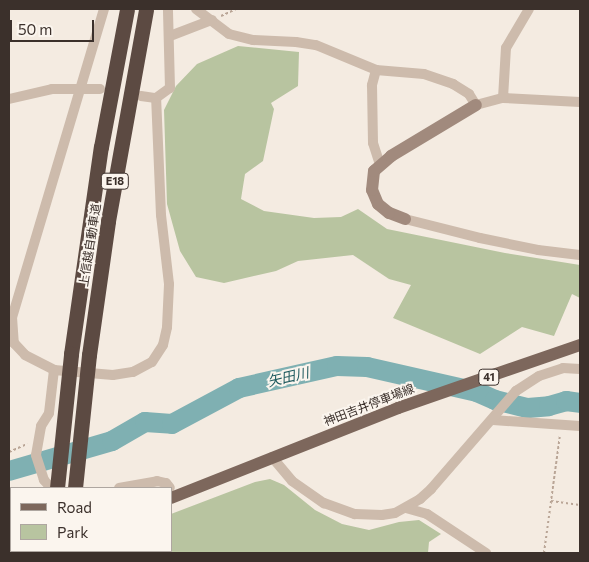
<!DOCTYPE html>
<meta charset="utf-8">
<style>
body{margin:0}
#map{position:relative;width:589px;height:562px;overflow:hidden;background:#f4ebe1;font-family:Commissioner,"Noto Sans JP",sans-serif}
div>[style]{position:absolute}
[style*='--x']{left:calc(var(--x)*1px);top:calc(var(--y)*1px);width:calc(var(--w)*1px);rotate:calc(var(--a)*1deg)}
.green>*{inset:0;background:#b8c4a0}
.river>*{height:20px;margin:-10px;padding:0 10px;transform-origin:10px;border-radius:10px;background:#7fb0b2}
.path>*{height:2px;margin-top:-1px;transform-origin:0;background:repeating-linear-gradient(90deg,#b9a596 0 2.5px,transparent 0 5px)}
.street>*{height:10px;margin:-5px;padding:0 5px;transform-origin:5px;border-radius:5px;background:#cdbbac}
.secondary>*{height:12px;margin:-6px;padding:0 6px;transform-origin:6px;border-radius:6px;background:#a18a7d}
.primary>*{height:12px;margin:-6px;padding:0 6px;transform-origin:6px;border-radius:6px;background:#7d675c}
.highway>*{height:15px;margin:-7.5px;padding:0 7.5px;transform-origin:7.5px;border-radius:7.5px;background:#5c4a42}
.highway-bridge>*{height:15px;margin:-7.5px;padding:0 7.5px;transform-origin:7.5px;border-radius:7.5px;background:#5c4a42}
span{translate:-50% -50%;white-space:nowrap;text-align:center;line-height:1.15;-webkit-text-stroke:4px #fbf5ee;paint-order:stroke}
.shield-label span{padding:1px 4px;background:#fbf5ee;border:1px solid;border-radius:4px;-webkit-text-stroke-width:0}
.shield-label{font-size:11px;color:#3b302b;font-weight:700}
.street-label{font-size:12px;color:#3b302b}
.water-label{font-size:14px;color:#1f5a5e;font-style:italic}
.frame{position:absolute;inset:0;border:10px solid #3b302b;pointer-events:none}
.legend{position:absolute;left:10px;top:487px;width:162px;height:65px;box-sizing:border-box;background:#fbf5ee;border:1px solid #aea6a0;margin:0;padding:6px 9px;list-style:none;font-size:15px;color:#3b302b}
.legend li{display:flex;align-items:center;gap:10px;height:25px}
.legend b{width:25px;border:1px solid #aea6a0}
.scale{position:absolute;left:10px;top:20px;width:84px;height:22px;box-sizing:border-box;border:2px solid #3b302b;border-top:0;padding-left:6px;font-size:15px;line-height:18px;white-space:nowrap;color:#3b302b;-webkit-text-stroke:4px #fbf5ee;paint-order:stroke}
</style>
<div id="map">
<div class="green">
<div style="clip-path:polygon(238px 46px,299px 52px,298px 86px,271px 103px,274px 109px,263px 161px,245px 174px,241px 199px,264px 211px,314px 218px,341px 217px,358px 209px,387px 229px,505px 253px,580px 265px,580px 298px,572px 294px,554px 336px,522px 327px,480px 354px,393px 318px,411px 285px,389px 279px,353px 255px,298px 261px,276px 271px,224px 283px,196px 277px,180px 251px,167px 204px,164px 110px,176px 86px,197px 64px)"></div>
<div style="clip-path:polygon(270px 479px,284px 485px,315px 510px,342px 524px,369px 530px,399px 522px,419px 520px,441px 534px,429px 542px,428px 553px,78px 553px,78px 551px,171px 551px,171px 514px,255px 482px)"></div>
</div>
<div class="river">
<div style="--x:9;--y:471;--w:107;--a:-16.2"></div>
<div style="--x:112;--y:441;--w:38;--a:-30"></div>
<div style="--x:145;--y:422;--w:27;--a:4"></div>
<div style="--x:172;--y:424;--w:76;--a:-28.2"></div>
<div style="--x:239;--y:388;--w:100;--a:-12.7"></div>
<div style="--x:337;--y:366;--w:30;--a:2"></div>
<div style="--x:367;--y:367;--w:113;--a:12.8"></div>
<div style="--x:477;--y:392;--w:20;--a:24"></div>
<div style="--x:495;--y:400;--w:34;--a:14"></div>
<div style="--x:528;--y:408;--w:21;--a:-5"></div>
<div style="--x:549;--y:406;--w:18;--a:-16"></div>
<div style="--x:566;--y:401;--w:14;--a:8"></div>
</div>
<div class="path">
<div style="--x:221;--y:16;--w:17;--a:-25"></div>
<div style="--x:9;--y:452;--w:20;--a:-24"></div>
<div style="--x:551;--y:501;--w:29;--a:8"></div>
<div style="--x:544;--y:553;--w:120;--a:-82.3"></div>
</div>
<div class="street">
<div style="--x:104;--y:9;--w:321;--a:106.6"></div>
<div style="--x:12;--y:317;--w:26;--a:86"></div>
<div style="--x:14;--y:343;--w:16;--a:47"></div>
<div style="--x:25;--y:355;--w:33;--a:27"></div>
<div style="--x:54;--y:370;--w:59;--a:4.8"></div>
<div style="--x:113;--y:375;--w:20;--a:-9"></div>
<div style="--x:133;--y:372;--w:21;--a:-28"></div>
<div style="--x:152;--y:362;--w:20;--a:-57"></div>
<div style="--x:163;--y:345;--w:18;--a:-77"></div>
<div style="--x:167;--y:327;--w:43;--a:-87.3"></div>
<div style="--x:169;--y:284;--w:69;--a:-96.6"></div>
<div style="--x:161;--y:215;--w:117;--a:-92.4"></div>
<div style="--x:196;--y:9;--w:41;--a:37.1"></div>
<div style="--x:229;--y:34;--w:25;--a:14"></div>
<div style="--x:253;--y:40;--w:43;--a:2.7"></div>
<div style="--x:296;--y:42;--w:20;--a:9"></div>
<div style="--x:316;--y:45;--w:65;--a:22.6"></div>
<div style="--x:376;--y:70;--w:48;--a:4.8"></div>
<div style="--x:424;--y:74;--w:31;--a:19"></div>
<div style="--x:453;--y:84;--w:19;--a:32"></div>
<div style="--x:469;--y:94;--w:13;--a:58"></div>
<div style="--x:476;--y:105;--w:28;--a:-15"></div>
<div style="--x:503;--y:98;--w:77;--a:3"></div>
<div style="--x:170;--y:36;--w:45;--a:-20.9"></div>
<div style="--x:376;--y:70;--w:16;--a:105"></div>
<div style="--x:372;--y:85;--w:58;--a:89"></div>
<div style="--x:373;--y:143;--w:22;--a:72"></div>
<div style="--x:141;--y:96;--w:15;--a:8"></div>
<div style="--x:156;--y:98;--w:17;--a:-36"></div>
<div style="--x:170;--y:88;--w:79;--a:-91.5"></div>
<div style="--x:503;--y:98;--w:50;--a:-86.6"></div>
<div style="--x:506;--y:48;--w:45;--a:-59.5"></div>
<div style="--x:9;--y:99;--w:44;--a:-13.1"></div>
<div style="--x:52;--y:89;--w:48;--a:0"></div>
<div style="--x:405;--y:219;--w:77;--a:14.2"></div>
<div style="--x:480;--y:238;--w:59;--a:11.7"></div>
<div style="--x:538;--y:250;--w:42;--a:6.8"></div>
<div style="--x:493;--y:420;--w:87;--a:3.9"></div>
<div style="--x:272;--y:457;--w:31;--a:50"></div>
<div style="--x:292;--y:481;--w:39;--a:35"></div>
<div style="--x:324;--y:503;--w:33;--a:20"></div>
<div style="--x:355;--y:514;--w:27;--a:2"></div>
<div style="--x:382;--y:515;--w:13;--a:-9"></div>
<div style="--x:395;--y:513;--w:29;--a:-29"></div>
<div style="--x:420;--y:499;--w:15;--a:-42"></div>
<div style="--x:431;--y:489;--w:130;--a:-49.1"></div>
<div style="--x:516;--y:391;--w:27;--a:-33"></div>
<div style="--x:539;--y:376;--w:25;--a:-18"></div>
<div style="--x:563;--y:368;--w:17;--a:3"></div>
<div style="--x:51;--y:488;--w:11;--a:-131"></div>
<div style="--x:44;--y:480;--w:26;--a:-108"></div>
<div style="--x:36;--y:455;--w:29;--a:-80"></div>
<div style="--x:41;--y:426;--w:15;--a:-58"></div>
<div style="--x:49;--y:413;--w:43;--a:-83.4"></div>
<div style="--x:119;--y:488;--w:39;--a:-10"></div>
<div style="--x:157;--y:481;--w:9;--a:13"></div>
<div style="--x:166;--y:483;--w:6;--a:51"></div>
<div style="--x:406;--y:508;--w:22;--a:16"></div>
<div style="--x:427;--y:514;--w:71;--a:33.5"></div>
</div>
<div class="secondary">
<div style="--x:405;--y:219;--w:17;--a:-159"></div>
<div style="--x:389;--y:213;--w:14;--a:-141"></div>
<div style="--x:378;--y:204;--w:15;--a:-113"></div>
<div style="--x:372;--y:190;--w:19;--a:-84"></div>
<div style="--x:374;--y:171;--w:23;--a:-41"></div>
<div style="--x:391;--y:156;--w:99;--a:-31"></div>
</div>
<div class="primary">
<div style="--x:171;--y:498;--w:244;--a:-21.6"></div>
<div style="--x:398;--y:408;--w:193;--a:-19.1"></div>
<div style="--x:39;--y:553;--w:6;--a:-18"></div>
</div>
<div class="highway">
<div style="--x:71;--y:354;--w:209;--a:-81.8"></div>
<div style="--x:101;--y:147;--w:140;--a:-79.3"></div>
<div style="--x:89;--y:355;--w:135;--a:-81.9"></div>
<div style="--x:108;--y:221;--w:215;--a:-79.8"></div>
<div style="--x:53;--y:553;--w:2;--a:-90"></div>
<div style="--x:71;--y:553;--w:2;--a:-90"></div>
</div>
<div class="highway-bridge">
<div style="--x:57;--y:488;--w:135;--a:-84"></div>
<div style="--x:75;--y:488;--w:134;--a:-84"></div>
</div>
<div class="shield-label">
<span style="left:115px;top:181px">E18</span>
<span style="left:489px;top:377px">41</span>
</div>
<div class="street-label">
<span style="left:90px;top:245px;rotate:-81deg">上信越自動車道</span>
<span style="left:369px;top:405px;rotate:-21deg">神田吉井停車場線</span>
</div>
<div class="water-label">
<span style="left:288px;top:377px;rotate:-13deg">矢田川</span>
</div>
<div class="frame"></div>
<ul class="legend">
<li><b style="height:6px;background:#7d675c"></b>Road</li>
<li><b style="height:14px;background:#b8c4a0"></b>Park</li>
</ul>
<div class="scale">50 m</div>
</div>
